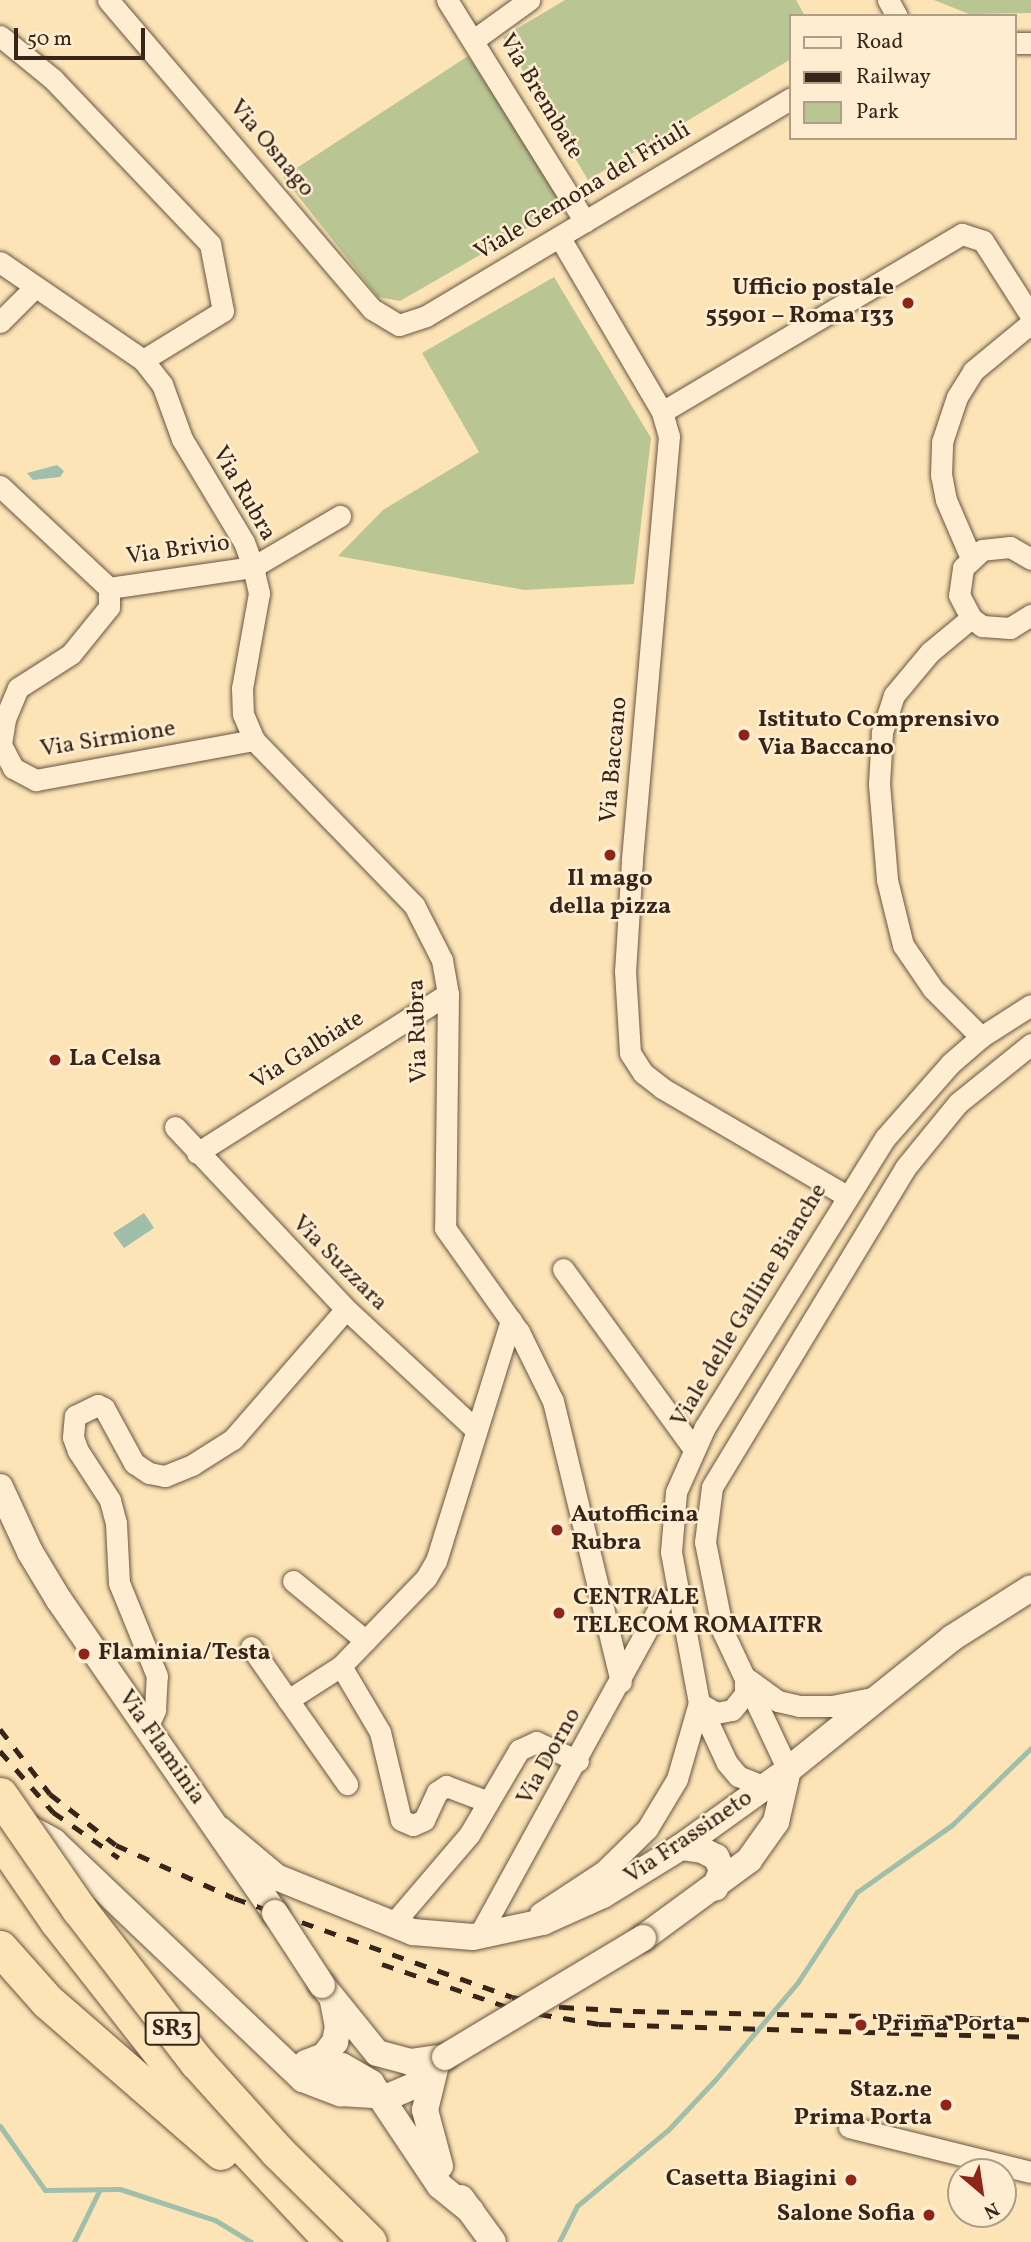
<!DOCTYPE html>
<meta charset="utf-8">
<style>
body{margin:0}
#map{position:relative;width:1031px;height:2242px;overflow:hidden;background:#fde4b6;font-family:Vollkorn,serif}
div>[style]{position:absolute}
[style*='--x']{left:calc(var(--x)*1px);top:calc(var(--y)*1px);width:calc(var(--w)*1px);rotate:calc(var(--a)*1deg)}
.green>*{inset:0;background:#b9c593}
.water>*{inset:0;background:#a0bfaa}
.stream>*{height:5px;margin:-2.5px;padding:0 2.5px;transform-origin:2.5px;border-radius:2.5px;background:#a0bfaa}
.roads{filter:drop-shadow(0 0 2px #685541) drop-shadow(0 0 2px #685541)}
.minor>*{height:21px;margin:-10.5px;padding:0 10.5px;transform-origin:10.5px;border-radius:10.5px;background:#feedd0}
.tertiary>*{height:26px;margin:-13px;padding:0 13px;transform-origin:13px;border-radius:13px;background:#feedd0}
.trunk>*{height:35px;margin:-17.5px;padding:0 17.5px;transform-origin:17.5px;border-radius:17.5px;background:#fde4b6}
.rail>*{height:5px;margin-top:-2.5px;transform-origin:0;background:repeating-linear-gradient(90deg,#37251a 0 12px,transparent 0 24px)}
.bridges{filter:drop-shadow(0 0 2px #685541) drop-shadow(0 0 2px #685541)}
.tertiary-bridge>*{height:26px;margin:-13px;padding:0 13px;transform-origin:13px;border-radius:13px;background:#feedd0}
.trunk-bridge>*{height:35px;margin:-17.5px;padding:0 17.5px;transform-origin:17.5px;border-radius:17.5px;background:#fde4b6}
.dots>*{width:19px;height:19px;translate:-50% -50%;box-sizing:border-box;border:4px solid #feedd0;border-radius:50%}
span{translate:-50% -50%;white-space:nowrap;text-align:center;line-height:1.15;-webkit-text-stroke:5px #feedd0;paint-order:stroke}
.shield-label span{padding:2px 5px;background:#feedd0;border:2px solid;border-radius:5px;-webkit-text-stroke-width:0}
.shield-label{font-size:23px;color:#37251a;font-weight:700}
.street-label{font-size:24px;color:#37251a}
.poi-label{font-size:24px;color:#37251a;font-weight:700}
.right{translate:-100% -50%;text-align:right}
.left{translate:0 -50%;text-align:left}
.legend{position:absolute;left:789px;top:14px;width:228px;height:126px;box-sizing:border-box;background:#feedd0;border:2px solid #ae9d87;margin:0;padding:9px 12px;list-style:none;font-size:21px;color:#37251a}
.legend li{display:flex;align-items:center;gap:14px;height:35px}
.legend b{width:35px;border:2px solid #ae9d87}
.north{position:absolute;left:947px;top:2158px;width:70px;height:70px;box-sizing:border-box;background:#feedd0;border:2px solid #ae9d87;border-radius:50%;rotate:151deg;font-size:19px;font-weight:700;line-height:28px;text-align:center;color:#37251a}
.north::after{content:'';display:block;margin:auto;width:24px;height:32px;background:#8f2418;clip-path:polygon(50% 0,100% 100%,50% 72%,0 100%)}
.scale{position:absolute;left:14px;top:28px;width:131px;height:32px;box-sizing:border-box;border:4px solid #37251a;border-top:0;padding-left:9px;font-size:21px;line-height:24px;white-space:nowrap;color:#37251a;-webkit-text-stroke:5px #feedd0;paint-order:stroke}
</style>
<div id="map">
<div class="green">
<div style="clip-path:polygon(565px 0,796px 0,805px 16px,791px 16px,791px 59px,588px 180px,503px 37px)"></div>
<div style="clip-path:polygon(934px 0,1031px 0,1031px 13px,969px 14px)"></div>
<div style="clip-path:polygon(468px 56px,565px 206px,400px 301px,378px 297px,283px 177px)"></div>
<div style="clip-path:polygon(554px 277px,651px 438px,634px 584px,524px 590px,338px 556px,383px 510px,479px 452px,422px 353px)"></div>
</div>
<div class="water">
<div style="clip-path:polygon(57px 465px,64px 471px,60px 477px,33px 480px,27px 473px)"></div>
<div style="clip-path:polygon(144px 1213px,154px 1228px,124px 1248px,113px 1233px)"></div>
</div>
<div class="stream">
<div style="--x:0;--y:2126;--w:78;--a:54.9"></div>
<div style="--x:45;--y:2190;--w:75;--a:-0.8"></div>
<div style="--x:120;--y:2189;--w:100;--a:18.1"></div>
<div style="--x:215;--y:2220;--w:42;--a:31.4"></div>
<div style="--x:74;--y:2242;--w:59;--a:-63.9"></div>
<div style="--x:559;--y:2242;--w:40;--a:-63.4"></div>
<div style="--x:577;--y:2206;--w:119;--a:-39.9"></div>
<div style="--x:668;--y:2130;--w:69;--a:-46.8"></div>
<div style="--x:715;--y:2080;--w:128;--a:-49.7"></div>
<div style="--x:798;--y:1982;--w:108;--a:-56.8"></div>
<div style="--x:857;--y:1892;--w:116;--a:-35.2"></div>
<div style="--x:952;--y:1825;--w:110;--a:-44.3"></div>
</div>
<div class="roads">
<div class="minor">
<div style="--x:108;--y:0;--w:406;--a:49.5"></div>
<div style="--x:372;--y:309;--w:31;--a:31"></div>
<div style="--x:399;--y:325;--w:28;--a:-18"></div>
<div style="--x:426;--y:316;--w:425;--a:-30.8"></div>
<div style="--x:447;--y:0;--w:261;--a:58.1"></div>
<div style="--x:888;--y:0;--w:18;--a:61"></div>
<div style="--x:0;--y:36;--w:68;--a:39.1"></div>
<div style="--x:53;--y:79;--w:228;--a:46.4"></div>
<div style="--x:210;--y:244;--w:68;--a:79"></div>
<div style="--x:223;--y:311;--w:94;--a:148.5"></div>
<div style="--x:143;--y:360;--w:173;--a:-145.6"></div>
<div style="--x:475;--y:39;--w:67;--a:-35.8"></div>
<div style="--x:1015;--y:43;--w:16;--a:0"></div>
<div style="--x:560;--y:238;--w:202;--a:59.6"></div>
<div style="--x:662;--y:412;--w:25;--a:74"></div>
<div style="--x:669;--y:436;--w:427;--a:95"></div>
<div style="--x:632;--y:861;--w:110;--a:93.6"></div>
<div style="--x:625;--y:971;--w:82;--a:86.5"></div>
<div style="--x:630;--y:1053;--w:24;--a:57"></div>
<div style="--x:643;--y:1073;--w:24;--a:38"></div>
<div style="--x:662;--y:1088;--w:214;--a:30.3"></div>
<div style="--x:0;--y:322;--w:49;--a:-45"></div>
<div style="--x:143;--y:360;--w:31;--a:52"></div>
<div style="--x:162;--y:384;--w:59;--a:70"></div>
<div style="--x:182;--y:439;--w:120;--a:59"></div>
<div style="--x:244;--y:542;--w:27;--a:70"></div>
<div style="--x:253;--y:567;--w:27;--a:77"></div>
<div style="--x:259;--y:593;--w:97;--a:100.1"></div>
<div style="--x:242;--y:688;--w:26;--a:88"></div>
<div style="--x:243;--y:714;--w:28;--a:67"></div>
<div style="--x:254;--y:740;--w:230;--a:45.9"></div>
<div style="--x:414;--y:905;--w:62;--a:63"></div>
<div style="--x:442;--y:960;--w:35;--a:80"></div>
<div style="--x:448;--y:994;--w:234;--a:90.7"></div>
<div style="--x:445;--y:1228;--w:128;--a:54.6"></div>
<div style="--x:519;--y:1332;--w:77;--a:63.8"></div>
<div style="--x:553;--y:1401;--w:289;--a:76.4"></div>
<div style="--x:662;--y:412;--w:349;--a:-30.7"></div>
<div style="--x:962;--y:234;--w:22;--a:18"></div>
<div style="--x:983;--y:241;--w:89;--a:57.4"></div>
<div style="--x:0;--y:486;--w:149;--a:43.1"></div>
<div style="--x:109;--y:588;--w:19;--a:90"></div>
<div style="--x:109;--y:607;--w:60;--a:129"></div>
<div style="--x:71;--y:654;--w:63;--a:147.3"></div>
<div style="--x:18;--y:688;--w:34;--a:113"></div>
<div style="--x:5;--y:719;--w:26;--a:99"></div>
<div style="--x:1;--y:745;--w:26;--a:62"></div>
<div style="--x:13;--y:768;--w:26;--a:28"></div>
<div style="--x:36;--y:780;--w:222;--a:-10.4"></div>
<div style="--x:971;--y:558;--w:63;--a:-113.3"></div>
<div style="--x:946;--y:500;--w:25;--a:-101"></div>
<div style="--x:941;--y:475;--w:33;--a:-88"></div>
<div style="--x:942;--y:442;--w:47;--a:-71.6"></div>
<div style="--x:957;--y:397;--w:31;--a:-58"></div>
<div style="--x:973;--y:371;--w:75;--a:-39.6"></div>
<div style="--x:1031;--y:559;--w:24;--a:-150"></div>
<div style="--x:1010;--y:547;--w:28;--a:174"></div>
<div style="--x:982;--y:550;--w:26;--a:137"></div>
<div style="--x:963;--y:568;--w:27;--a:98"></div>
<div style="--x:959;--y:595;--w:26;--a:62"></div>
<div style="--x:971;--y:618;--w:14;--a:36"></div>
<div style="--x:982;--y:626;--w:28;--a:4"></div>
<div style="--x:1010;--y:628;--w:25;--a:-32"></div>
<div style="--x:109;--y:588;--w:146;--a:-8.3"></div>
<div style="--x:253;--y:567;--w:101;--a:-30.4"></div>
<div style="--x:971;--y:618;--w:53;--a:140.3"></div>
<div style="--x:930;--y:652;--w:56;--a:129.9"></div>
<div style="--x:894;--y:695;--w:40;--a:108"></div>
<div style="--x:882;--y:733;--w:51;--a:93.4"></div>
<div style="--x:879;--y:784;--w:96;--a:85.2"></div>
<div style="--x:887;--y:880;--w:67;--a:76.2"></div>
<div style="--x:903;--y:945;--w:53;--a:55.7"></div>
<div style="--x:933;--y:989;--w:68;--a:45"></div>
<div style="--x:175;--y:1127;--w:250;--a:46.8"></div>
<div style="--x:346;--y:1309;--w:176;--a:42.9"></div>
<div style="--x:197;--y:1153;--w:297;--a:-32.4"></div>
<div style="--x:563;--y:1269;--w:221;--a:54"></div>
<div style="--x:293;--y:1581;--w:94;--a:39.4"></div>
<div style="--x:251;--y:1647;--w:65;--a:55.1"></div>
<div style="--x:288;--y:1700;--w:63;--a:-32.7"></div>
<div style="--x:341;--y:1666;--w:122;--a:-46"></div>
<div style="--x:426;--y:1578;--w:20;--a:-60"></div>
<div style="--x:436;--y:1561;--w:252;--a:-72.7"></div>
<div style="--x:341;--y:1666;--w:77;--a:59.4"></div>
<div style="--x:380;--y:1732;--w:90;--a:76.6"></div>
<div style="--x:401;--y:1820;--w:13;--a:23"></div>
<div style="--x:413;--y:1825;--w:12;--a:-24"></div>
<div style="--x:424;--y:1820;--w:31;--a:-65"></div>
<div style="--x:437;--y:1792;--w:11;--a:-34"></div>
<div style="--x:446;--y:1786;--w:43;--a:20.6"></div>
<div style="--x:749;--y:1680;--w:36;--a:36"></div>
<div style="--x:778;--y:1701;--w:22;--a:13"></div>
<div style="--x:799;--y:1706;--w:33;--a:0"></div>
<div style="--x:832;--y:1706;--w:46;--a:-11.3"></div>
<div style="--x:288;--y:1700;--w:103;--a:54.9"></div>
<div style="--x:699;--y:1703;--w:20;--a:30"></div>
<div style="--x:716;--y:1713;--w:16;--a:-11"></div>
<div style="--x:732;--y:1710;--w:21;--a:-51"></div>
<div style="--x:745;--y:1694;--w:17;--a:-90"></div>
<div style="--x:147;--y:1728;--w:20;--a:-66"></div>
<div style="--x:155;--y:1710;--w:34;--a:-87"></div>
<div style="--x:157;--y:1676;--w:100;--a:-112.2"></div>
<div style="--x:119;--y:1583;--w:60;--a:-92.9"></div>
<div style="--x:116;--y:1523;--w:24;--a:-105"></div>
<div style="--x:110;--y:1500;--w:59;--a:-123.1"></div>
<div style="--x:78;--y:1451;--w:15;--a:-110"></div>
<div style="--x:73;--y:1437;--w:21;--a:-85"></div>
<div style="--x:75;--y:1416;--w:25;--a:-26"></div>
<div style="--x:98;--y:1405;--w:7;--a:27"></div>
<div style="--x:104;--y:1408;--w:63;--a:61.4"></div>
<div style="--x:134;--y:1463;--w:18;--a:34"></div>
<div style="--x:149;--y:1473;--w:16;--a:11"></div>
<div style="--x:165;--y:1476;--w:29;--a:-22"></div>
<div style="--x:192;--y:1465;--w:49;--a:-32.4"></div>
<div style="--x:233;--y:1439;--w:172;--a:-49"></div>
<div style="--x:788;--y:1770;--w:153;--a:-115.2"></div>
<div style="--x:723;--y:1632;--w:92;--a:-101.3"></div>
<div style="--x:705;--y:1542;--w:55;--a:-82.7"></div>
<div style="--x:712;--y:1487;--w:373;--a:-58.8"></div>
<div style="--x:905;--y:1168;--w:84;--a:-50.8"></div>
<div style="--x:958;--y:1103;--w:94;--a:-38.9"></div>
<div style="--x:765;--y:1787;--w:29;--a:-158"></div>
<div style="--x:738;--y:1776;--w:17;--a:-130"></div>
<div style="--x:727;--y:1763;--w:66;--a:-115"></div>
<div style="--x:699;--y:1703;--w:154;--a:-100.5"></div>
<div style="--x:671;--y:1552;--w:60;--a:-85.2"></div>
<div style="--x:676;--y:1492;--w:71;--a:-66"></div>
<div style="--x:705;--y:1427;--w:340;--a:-58.1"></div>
<div style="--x:885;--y:1138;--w:100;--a:-48.7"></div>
<div style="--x:951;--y:1063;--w:40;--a:-41"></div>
<div style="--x:981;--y:1037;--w:59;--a:-32.6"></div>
<div style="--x:540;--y:1913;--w:77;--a:-33.3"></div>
<div style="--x:604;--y:1871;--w:60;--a:-44.3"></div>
<div style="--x:647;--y:1829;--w:58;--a:-59"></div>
<div style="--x:677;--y:1779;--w:79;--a:-73.9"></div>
<div style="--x:392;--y:1925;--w:118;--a:-49.5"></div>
<div style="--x:469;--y:1835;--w:99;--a:-59.5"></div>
<div style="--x:519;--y:1750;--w:19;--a:-25"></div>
<div style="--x:536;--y:1742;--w:46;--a:24.3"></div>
<div style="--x:478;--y:1937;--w:384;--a:-61.2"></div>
<div style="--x:849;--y:2127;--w:187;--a:13.9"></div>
</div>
<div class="tertiary">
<div style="--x:0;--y:1487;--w:72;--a:65.2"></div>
<div style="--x:30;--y:1552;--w:56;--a:58.9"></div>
<div style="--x:59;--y:1600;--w:380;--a:55.4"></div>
<div style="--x:22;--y:1824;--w:37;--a:29"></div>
<div style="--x:54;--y:1842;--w:344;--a:43.6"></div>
<div style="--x:303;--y:2079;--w:40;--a:21"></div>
<div style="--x:340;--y:2093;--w:50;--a:3.4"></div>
<div style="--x:390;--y:2096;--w:26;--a:-23"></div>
<div style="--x:414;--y:2086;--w:35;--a:-46"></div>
<div style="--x:219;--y:1829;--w:75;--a:40.1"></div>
<div style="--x:276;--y:1877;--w:148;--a:21.9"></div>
<div style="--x:413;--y:1932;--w:60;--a:4.8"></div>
<div style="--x:473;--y:1937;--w:72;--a:-12.1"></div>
<div style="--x:543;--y:1922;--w:66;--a:-24.2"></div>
<div style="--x:603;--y:1895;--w:92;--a:-31.6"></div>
<div style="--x:681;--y:1847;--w:132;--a:-35.7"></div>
<div style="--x:788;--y:1770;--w:211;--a:-38.8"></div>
<div style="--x:952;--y:1638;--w:93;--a:-32.3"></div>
<div style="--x:681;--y:1847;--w:21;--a:8"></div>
<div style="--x:702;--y:1850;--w:16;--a:27"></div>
<div style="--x:716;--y:1857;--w:14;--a:65"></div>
<div style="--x:722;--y:1870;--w:19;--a:111"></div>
<div style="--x:643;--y:1938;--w:132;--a:-36.3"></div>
<div style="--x:749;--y:1860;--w:47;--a:-54.6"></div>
<div style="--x:776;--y:1822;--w:53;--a:-77"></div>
<div style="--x:322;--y:1985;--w:87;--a:51"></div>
<div style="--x:377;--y:2053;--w:34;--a:15"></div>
<div style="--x:410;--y:2062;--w:35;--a:-8"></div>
<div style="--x:313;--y:2062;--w:29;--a:8"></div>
<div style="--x:342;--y:2066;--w:34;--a:30"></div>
<div style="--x:371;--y:2083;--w:124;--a:56.2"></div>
<div style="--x:440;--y:2186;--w:40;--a:39"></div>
<div style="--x:306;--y:2063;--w:19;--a:-21"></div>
<div style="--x:324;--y:2056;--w:18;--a:-52"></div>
<div style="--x:335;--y:2042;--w:15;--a:-79"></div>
<div style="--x:338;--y:2027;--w:25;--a:-101"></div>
<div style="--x:435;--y:2069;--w:42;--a:103.7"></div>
<div style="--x:425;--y:2110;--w:58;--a:75"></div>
<div style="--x:461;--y:2198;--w:54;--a:54"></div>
</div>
<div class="trunk">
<div style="--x:0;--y:1838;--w:101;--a:55.5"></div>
<div style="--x:57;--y:1921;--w:207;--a:51.9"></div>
<div style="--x:185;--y:2084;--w:216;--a:46.9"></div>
<div style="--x:0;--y:1948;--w:71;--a:48.4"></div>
<div style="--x:47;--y:2001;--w:230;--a:41"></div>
</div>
</div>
<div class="rail">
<div style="--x:0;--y:1729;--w:82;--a:52.4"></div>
<div style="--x:50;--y:1794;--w:83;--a:37.7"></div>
<div style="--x:116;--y:1845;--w:129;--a:24.2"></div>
<div style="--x:234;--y:1898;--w:295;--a:19.6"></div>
<div style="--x:512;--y:1997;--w:51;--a:11.3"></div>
<div style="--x:562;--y:2007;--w:71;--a:3.2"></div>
<div style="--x:633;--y:2011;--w:398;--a:1.2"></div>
<div style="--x:0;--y:1751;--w:81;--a:49"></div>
<div style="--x:53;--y:1812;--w:80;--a:34.9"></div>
<div style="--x:382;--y:1964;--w:142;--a:18.9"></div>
<div style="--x:516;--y:2010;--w:84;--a:9.6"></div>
<div style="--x:599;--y:2024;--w:432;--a:1.7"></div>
</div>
<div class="bridges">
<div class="tertiary-bridge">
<div style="--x:275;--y:1913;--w:86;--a:56.9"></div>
<div style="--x:445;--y:2057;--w:231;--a:-31"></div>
</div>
<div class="trunk-bridge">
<div style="--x:0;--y:1795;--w:139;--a:55.3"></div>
<div style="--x:79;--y:1909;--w:193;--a:52.4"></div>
<div style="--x:197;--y:2062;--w:120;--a:48"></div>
<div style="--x:277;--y:2151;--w:129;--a:44.7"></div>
</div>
</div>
<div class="dots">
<div style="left:908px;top:303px;background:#8f2418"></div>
<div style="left:744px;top:735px;background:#8f2418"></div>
<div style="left:610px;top:855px;background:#8f2418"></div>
<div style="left:55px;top:1060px;background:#8f2418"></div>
<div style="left:557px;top:1530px;background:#8f2418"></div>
<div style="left:559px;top:1613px;background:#8f2418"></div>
<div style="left:84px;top:1654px;background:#8f2418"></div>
<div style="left:861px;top:2025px;background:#8f2418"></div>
<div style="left:946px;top:2105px;background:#8f2418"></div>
<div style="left:851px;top:2180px;background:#8f2418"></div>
<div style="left:929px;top:2215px;background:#8f2418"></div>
</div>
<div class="shield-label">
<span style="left:172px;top:2029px">SR3</span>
</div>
<div class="street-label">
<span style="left:540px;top:97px;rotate:59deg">Via Brembate</span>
<span style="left:271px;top:149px;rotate:50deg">Via Osnago</span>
<span style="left:583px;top:192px;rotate:-31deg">Viale Gemona del Friuli</span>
<span style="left:243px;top:494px;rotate:60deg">Via Rubra</span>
<span style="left:178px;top:551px;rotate:-8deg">Via Brivio</span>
<span style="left:108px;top:740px;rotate:-9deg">Via Sirmione</span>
<span style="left:615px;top:760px;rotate:-85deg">Via Baccano</span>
<span style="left:419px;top:1031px;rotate:-92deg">Via Rubra</span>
<span style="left:308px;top:1051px;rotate:-32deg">Via Galbiate</span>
<span style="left:339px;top:1264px;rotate:45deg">Via Suzzara</span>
<span style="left:750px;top:1306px;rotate:-59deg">Viale delle Galline Bianche</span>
<span style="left:161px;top:1748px;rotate:55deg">Via Flaminia</span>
<span style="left:550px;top:1757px;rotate:-61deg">Via Dorno</span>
<span style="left:689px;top:1838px;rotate:-34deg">Via Frassineto</span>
</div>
<div class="poi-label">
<span class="right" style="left:894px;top:303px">Ufficio postale<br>55901 – Roma 133</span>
<span class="left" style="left:758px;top:735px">Istituto Comprensivo<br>Via Baccano</span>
<span style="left:610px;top:894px">Il mago<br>della pizza</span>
<span class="left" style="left:69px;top:1060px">La Celsa</span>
<span class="left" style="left:571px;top:1530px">Autofficina<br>Rubra</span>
<span class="left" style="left:573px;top:1613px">CENTRALE<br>TELECOM ROMAITFR</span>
<span class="left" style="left:98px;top:1654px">Flaminia/Testa</span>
<span class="left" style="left:877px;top:2025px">Prima Porta</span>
<span class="right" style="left:932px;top:2105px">Staz.ne<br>Prima Porta</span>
<span class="right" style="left:837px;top:2180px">Casetta Biagini</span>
<span class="right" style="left:915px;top:2215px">Salone Sofia</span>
</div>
<ul class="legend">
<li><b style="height:9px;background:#feedd0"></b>Road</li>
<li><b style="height:9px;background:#37251a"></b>Railway</li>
<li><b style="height:19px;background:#b9c593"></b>Park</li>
</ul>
<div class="north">N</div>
<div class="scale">50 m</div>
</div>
